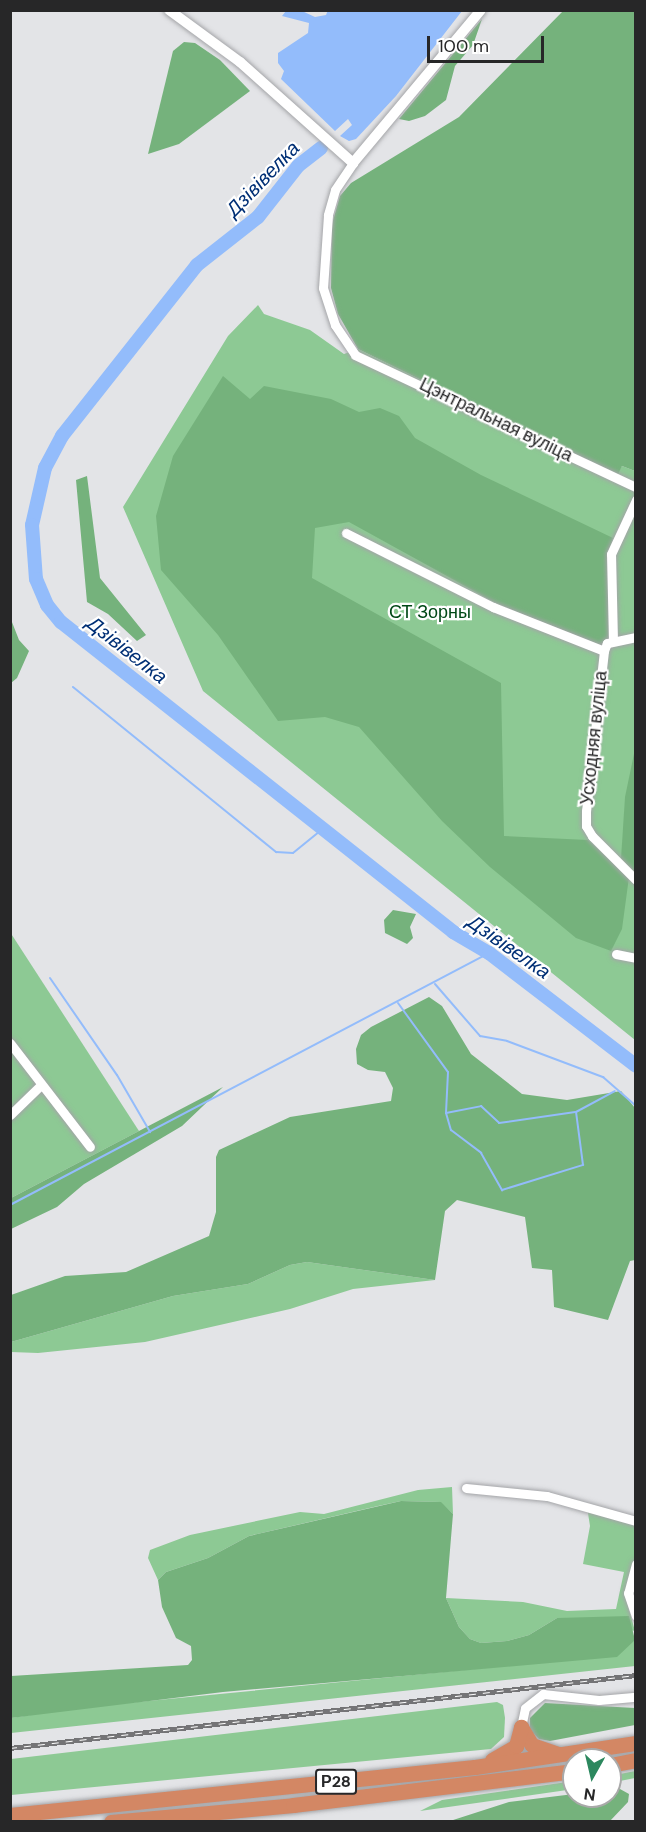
<!DOCTYPE html>
<meta charset="utf-8">
<style>
body{margin:0}
#map{position:relative;width:646px;height:1832px;overflow:hidden;background:#e3e4e7;font-family:"DM Sans",sans-serif}
div>[style]{position:absolute}
[style*='--x']{left:calc(var(--x)*1px);top:calc(var(--y)*1px);width:calc(var(--w)*1px);rotate:calc(var(--a)*1deg)}
.green>*{inset:0;background:#8dc994}
.forest>*{inset:0;background:#75b27c}
.water>*{inset:0;background:#93bcfb}
.stream>*{height:2px;margin:-1px;padding:0 1px;transform-origin:1px;border-radius:1px;background:#93bcfb}
.river>*{height:14px;margin:-7px;padding:0 7px;transform-origin:7px;border-radius:7px;background:#93bcfb}
.roads{filter:drop-shadow(0 0 2px #a4a5a8) drop-shadow(0 0 2px #a4a5a8)}
.minor>*{height:9px;margin:-4.5px;padding:0 4.5px;transform-origin:4.5px;border-radius:4.5px;background:#fff}
.tertiary>*{height:10px;margin:-5px;padding:0 5px;transform-origin:5px;border-radius:5px;background:#fff}
.trunk>*{height:15px;margin:-7.5px;padding:0 7.5px;transform-origin:7.5px;border-radius:7.5px;background:#d38764}
.rail>*{height:4.5px;margin-top:-2.25px;transform-origin:0;background:repeating-linear-gradient(90deg,#fff 0 7px,#747476 0 14px);box-sizing:border-box;border-block:2px solid #747476}
span{translate:-50% -50%;white-space:nowrap;text-align:center;line-height:1.15;-webkit-text-stroke:4.5px #fff;paint-order:stroke}
.shield-label span{padding:2px 4px;background:#fff;border:2px solid;border-radius:4px;-webkit-text-stroke-width:0}
.shield-label{font-size:16px;color:#272728;font-weight:700}
.street-label{font-size:18px;color:#272728}
.park-label{font-size:18px;color:#004816}
.water-label{font-size:20px;color:#002f75;font-style:italic}
.frame{position:absolute;inset:0;border:12px solid #272728;pointer-events:none}
.north{position:absolute;left:562px;top:1748px;width:60px;height:60px;box-sizing:border-box;background:#fff;border:2px solid #a9a9a9;border-radius:50%;rotate:188deg;font-size:16px;font-weight:700;line-height:24px;text-align:center;color:#272728}
.north::after{content:'';display:block;margin:auto;width:21px;height:27px;background:#2c885e;clip-path:polygon(50% 0,100% 100%,50% 72%,0 100%)}
.scale{position:absolute;left:427px;top:36px;width:117px;height:27px;box-sizing:border-box;border:3px solid #272728;border-top:0;padding-left:8px;font-size:18px;line-height:21px;white-space:nowrap;color:#272728;-webkit-text-stroke:4px #fff;paint-order:stroke}
</style>
<div id="map">
<div class="green">
<div style="clip-path:polygon(258px 305px,264px 314px,310px 330px,344px 354px,358px 349px,616px 475px,622px 466px,635px 471px,635px 1040px,203px 691px,123px 507px,228px 336px)"></div>
<div style="clip-path:polygon(10px 932px,139px 1131px,11px 1198px,10px 1198px)"></div>
<div style="clip-path:polygon(307px 1262px,435px 1280px,353px 1289px,290px 1309px,145px 1342px,38px 1353px,11px 1352px,11px 1342px,173px 1296px,248px 1284px,290px 1265px)"></div>
<div style="clip-path:polygon(452px 1487px,453px 1514px,440px 1502px,401px 1501px,378px 1506px,249px 1536px,208px 1558px,166px 1572px,158px 1580px,148px 1558px,150px 1550px,190px 1535px,300px 1512px,324px 1514px,418px 1490px)"></div>
<div style="clip-path:polygon(587px 1507px,635px 1523px,635px 1560px,626px 1599px,635px 1631px,580px 1619px,557px 1618px,529px 1635px,507px 1641px,481px 1643px,470px 1639px,459px 1627px,446px 1598px,523px 1602px,567px 1611px,616px 1609px,624px 1572px,583px 1564px,590px 1526px)"></div>
<div style="clip-path:polygon(635px 1640px,635px 1666px,11px 1733px,11px 1718px,76px 1708px,547px 1662px)"></div>
<div style="clip-path:polygon(497px 1702px,503px 1705px,505px 1718px,504px 1737px,491px 1749px,11px 1795px,11px 1759px)"></div>
<div style="clip-path:polygon(635px 1771px,635px 1778px,610px 1783px,610px 1776px)"></div>
<div style="clip-path:polygon(574px 1781px,574px 1789px,420px 1811px,442px 1800px)"></div>
</div>
<div class="forest">
<div style="clip-path:polygon(563px 11px,635px 11px,635px 471px,622px 466px,617px 476px,358px 349px,338px 314px,331px 288px,332px 224px,340px 196px,351px 183px,459px 117px)"></div>
<div style="clip-path:polygon(482px 19px,473px 45px,455px 66px,446px 100px,425px 116px,409px 121px,399px 119px)"></div>
<div style="clip-path:polygon(184px 42px,195px 43px,220px 60px,250px 91px,179px 144px,148px 154px,173px 51px)"></div>
<div style="clip-path:polygon(223px 376px,250px 399px,264px 386px,331px 399px,359px 412px,380px 408px,399px 416px,415px 438px,481px 475px,613px 538px,607px 555px,609px 628px,607px 643px,601px 647px,494px 602px,349px 522px,315px 528px,312px 578px,501px 683px,504px 836px,588px 840px,629px 877px,622px 929px,611px 951px,576px 938px,490px 867px,442px 821px,359px 727px,325px 717px,278px 721px,218px 635px,161px 570px,156px 516px,173px 456px)"></div>
<div style="clip-path:polygon(87px 476px,100px 578px,146px 635px,137px 641px,108px 614px,87px 602px,76px 480px)"></div>
<div style="clip-path:polygon(10px 617px,19px 640px,29px 651px,17px 678px,11px 683px)"></div>
<div style="clip-path:polygon(635px 749px,635px 873px,621px 859px,625px 797px)"></div>
<div style="clip-path:polygon(393px 910px,416px 914px,410px 927px,413px 938px,407px 944px,385px 933px,384px 920px)"></div>
<div style="clip-path:polygon(429px 997px,442px 1006px,471px 1054px,522px 1094px,567px 1100px,621px 1091px,635px 1108px,635px 1260px,630px 1261px,608px 1320px,554px 1307px,552px 1270px,532px 1268px,525px 1217px,457px 1200px,445px 1211px,435px 1280px,307px 1262px,290px 1265px,248px 1284px,173px 1296px,11px 1342px,11px 1295px,65px 1276px,126px 1272px,209px 1236px,216px 1212px,216px 1157px,219px 1150px,290px 1117px,391px 1101px,393px 1088px,385px 1072px,368px 1070px,357px 1064px,356px 1049px,361px 1035px,371px 1027px)"></div>
<div style="clip-path:polygon(223px 1087px,182px 1126px,84px 1184px,57px 1207px,11px 1229px,11px 1198px)"></div>
<div style="clip-path:polygon(401px 1501px,441px 1502px,453px 1514px,446px 1598px,459px 1627px,470px 1639px,481px 1643px,507px 1641px,529px 1635px,557px 1618px,629px 1616px,635px 1640px,617px 1657px,223px 1692px,11px 1718px,11px 1676px,188px 1665px,192px 1660px,191px 1646px,176px 1638px,162px 1607px,158px 1580px,166px 1572px,208px 1558px,249px 1536px)"></div>
<div style="clip-path:polygon(545px 1703px,635px 1708px,635px 1725px,550px 1741px,539px 1739px,530px 1730px,530px 1718px)"></div>
<div style="clip-path:polygon(620px 1789px,629px 1794px,628px 1802px,610px 1821px,450px 1821px,509px 1802px,574px 1794px,610px 1796px,610px 1790px)"></div>
</div>
<div class="water">
<div style="clip-path:polygon(328px 10px,462px 10px,462px 11px,396px 96px,356px 139px,349px 141px,340px 136px,352px 125px,348px 119px,335px 131px,281px 79px,284px 71px,278px 63px,278px 53px,308px 33px,309px 23px,282px 16px,286px 11px,302px 11px,315px 17px,326px 15px)"></div>
</div>
<div class="stream">
<div style="--x:73;--y:687;--w:262;--a:39.1"></div>
<div style="--x:276;--y:852;--w:17;--a:3"></div>
<div style="--x:293;--y:853;--w:40;--a:-39"></div>
<div style="--x:50;--y:978;--w:118;--a:55.4"></div>
<div style="--x:117;--y:1075;--w:66;--a:59.9"></div>
<div style="--x:435;--y:984;--w:69;--a:49.1"></div>
<div style="--x:480;--y:1036;--w:27;--a:10"></div>
<div style="--x:507;--y:1041;--w:103;--a:20.6"></div>
<div style="--x:603;--y:1077;--w:44;--a:41.3"></div>
<div style="--x:398;--y:1003;--w:85;--a:54.1"></div>
<div style="--x:448;--y:1072;--w:41;--a:92.8"></div>
<div style="--x:446;--y:1113;--w:18;--a:74"></div>
<div style="--x:451;--y:1130;--w:38;--a:37"></div>
<div style="--x:481;--y:1153;--w:43;--a:60.4"></div>
<div style="--x:502;--y:1190;--w:85;--a:-17.2"></div>
<div style="--x:583;--y:1165;--w:53;--a:-97.5"></div>
<div style="--x:576;--y:1112;--w:44;--a:-28.3"></div>
<div style="--x:446;--y:1113;--w:36;--a:-11"></div>
<div style="--x:481;--y:1106;--w:25;--a:43"></div>
<div style="--x:499;--y:1123;--w:77;--a:-8.2"></div>
<div style="--x:10;--y:1205;--w:541;--a:-27.75"></div>
</div>
<div class="river">
<div style="--x:321;--y:148;--w:29;--a:142"></div>
<div style="--x:298;--y:166;--w:65;--a:128.1"></div>
<div style="--x:258;--y:217;--w:78;--a:141.8"></div>
<div style="--x:197;--y:265;--w:218;--a:128.3"></div>
<div style="--x:62;--y:436;--w:36;--a:118"></div>
<div style="--x:45;--y:468;--w:58;--a:102.8"></div>
<div style="--x:32;--y:525;--w:54;--a:85.8"></div>
<div style="--x:36;--y:579;--w:28;--a:67"></div>
<div style="--x:47;--y:605;--w:22;--a:51"></div>
<div style="--x:61;--y:622;--w:500;--a:38.3"></div>
<div style="--x:453;--y:932;--w:42;--a:30.3"></div>
<div style="--x:489;--y:953;--w:185;--a:37.5"></div>
</div>
<div class="roads">
<div class="minor">
<div style="--x:353;--y:163;--w:32;--a:124"></div>
<div style="--x:335;--y:190;--w:26;--a:106"></div>
<div style="--x:328;--y:215;--w:73;--a:93.9"></div>
<div style="--x:323;--y:288;--w:39;--a:72"></div>
<div style="--x:335;--y:325;--w:36;--a:56"></div>
<div style="--x:355;--y:355;--w:310;--a:25.2"></div>
<div style="--x:346;--y:533;--w:165;--a:26.7"></div>
<div style="--x:493;--y:607;--w:119;--a:21.6"></div>
<div style="--x:636;--y:637;--w:30;--a:168"></div>
<div style="--x:607;--y:643;--w:9;--a:111"></div>
<div style="--x:604;--y:651;--w:161;--a:96.4"></div>
<div style="--x:586;--y:811;--w:15;--a:90"></div>
<div style="--x:586;--y:826;--w:12;--a:59"></div>
<div style="--x:592;--y:836;--w:62;--a:45"></div>
<div style="--x:613;--y:641;--w:87;--a:-91.3"></div>
<div style="--x:611;--y:554;--w:60;--a:-65.2"></div>
<div style="--x:616;--y:954;--w:20;--a:11"></div>
<div style="--x:10;--y:1043;--w:131;--a:52.4"></div>
<div style="--x:10;--y:1115;--w:43;--a:-44.1"></div>
<div style="--x:466;--y:1488;--w:81;--a:5.6"></div>
<div style="--x:547;--y:1496;--w:92;--a:15.7"></div>
<div style="--x:636;--y:1564;--w:30;--a:105"></div>
<div style="--x:628;--y:1593;--w:24;--a:71"></div>
<div style="--x:521;--y:1727;--w:19;--a:-78"></div>
<div style="--x:525;--y:1708;--w:23;--a:-38"></div>
<div style="--x:543;--y:1694;--w:56;--a:6.1"></div>
<div style="--x:599;--y:1700;--w:37;--a:-5"></div>
</div>
<div class="tertiary">
<div style="--x:169;--y:10;--w:88;--a:36.2"></div>
<div style="--x:240;--y:62;--w:152;--a:41.8"></div>
<div style="--x:353;--y:163;--w:199;--a:-50.1"></div>
</div>
<div class="trunk">
<div style="--x:521;--y:1727;--w:21;--a:59"></div>
<div style="--x:532;--y:1745;--w:28;--a:19"></div>
<div style="--x:492;--y:1760;--w:28;--a:-30"></div>
<div style="--x:516;--y:1746;--w:20;--a:-75"></div>
<div style="--x:610;--y:1765;--w:26;--a:-11"></div>
<div style="--x:10;--y:1815;--w:467;--a:-5.9"></div>
<div style="--x:475;--y:1767;--w:163;--a:-8.5"></div>
<div style="--x:111;--y:1822;--w:183;--a:-5.3"></div>
<div style="--x:293;--y:1805;--w:283;--a:-6.9"></div>
</div>
</div>
<div class="rail">
<div style="--x:10;--y:1748;--w:630;--a:-6.65"></div>
</div>
<div class="shield-label">
<span style="left:336px;top:1782px">Р28</span>
</div>
<div class="street-label">
<span style="left:496px;top:420px;rotate:26deg">Цэнтральная вуліца</span>
<span style="left:594px;top:738px;rotate:-84deg">Усходняя вуліца</span>
</div>
<div class="park-label">
<span style="left:430px;top:612px">СТ Зорны</span>
</div>
<div class="water-label">
<span style="left:263px;top:179px;rotate:-46deg">Дзівівелка</span>
<span style="left:127px;top:650px;rotate:38deg">Дзівівелка</span>
<span style="left:509px;top:947px;rotate:35deg">Дзівівелка</span>
</div>
<div class="frame"></div>
<div class="north">N</div>
<div class="scale">100 m</div>
</div>
